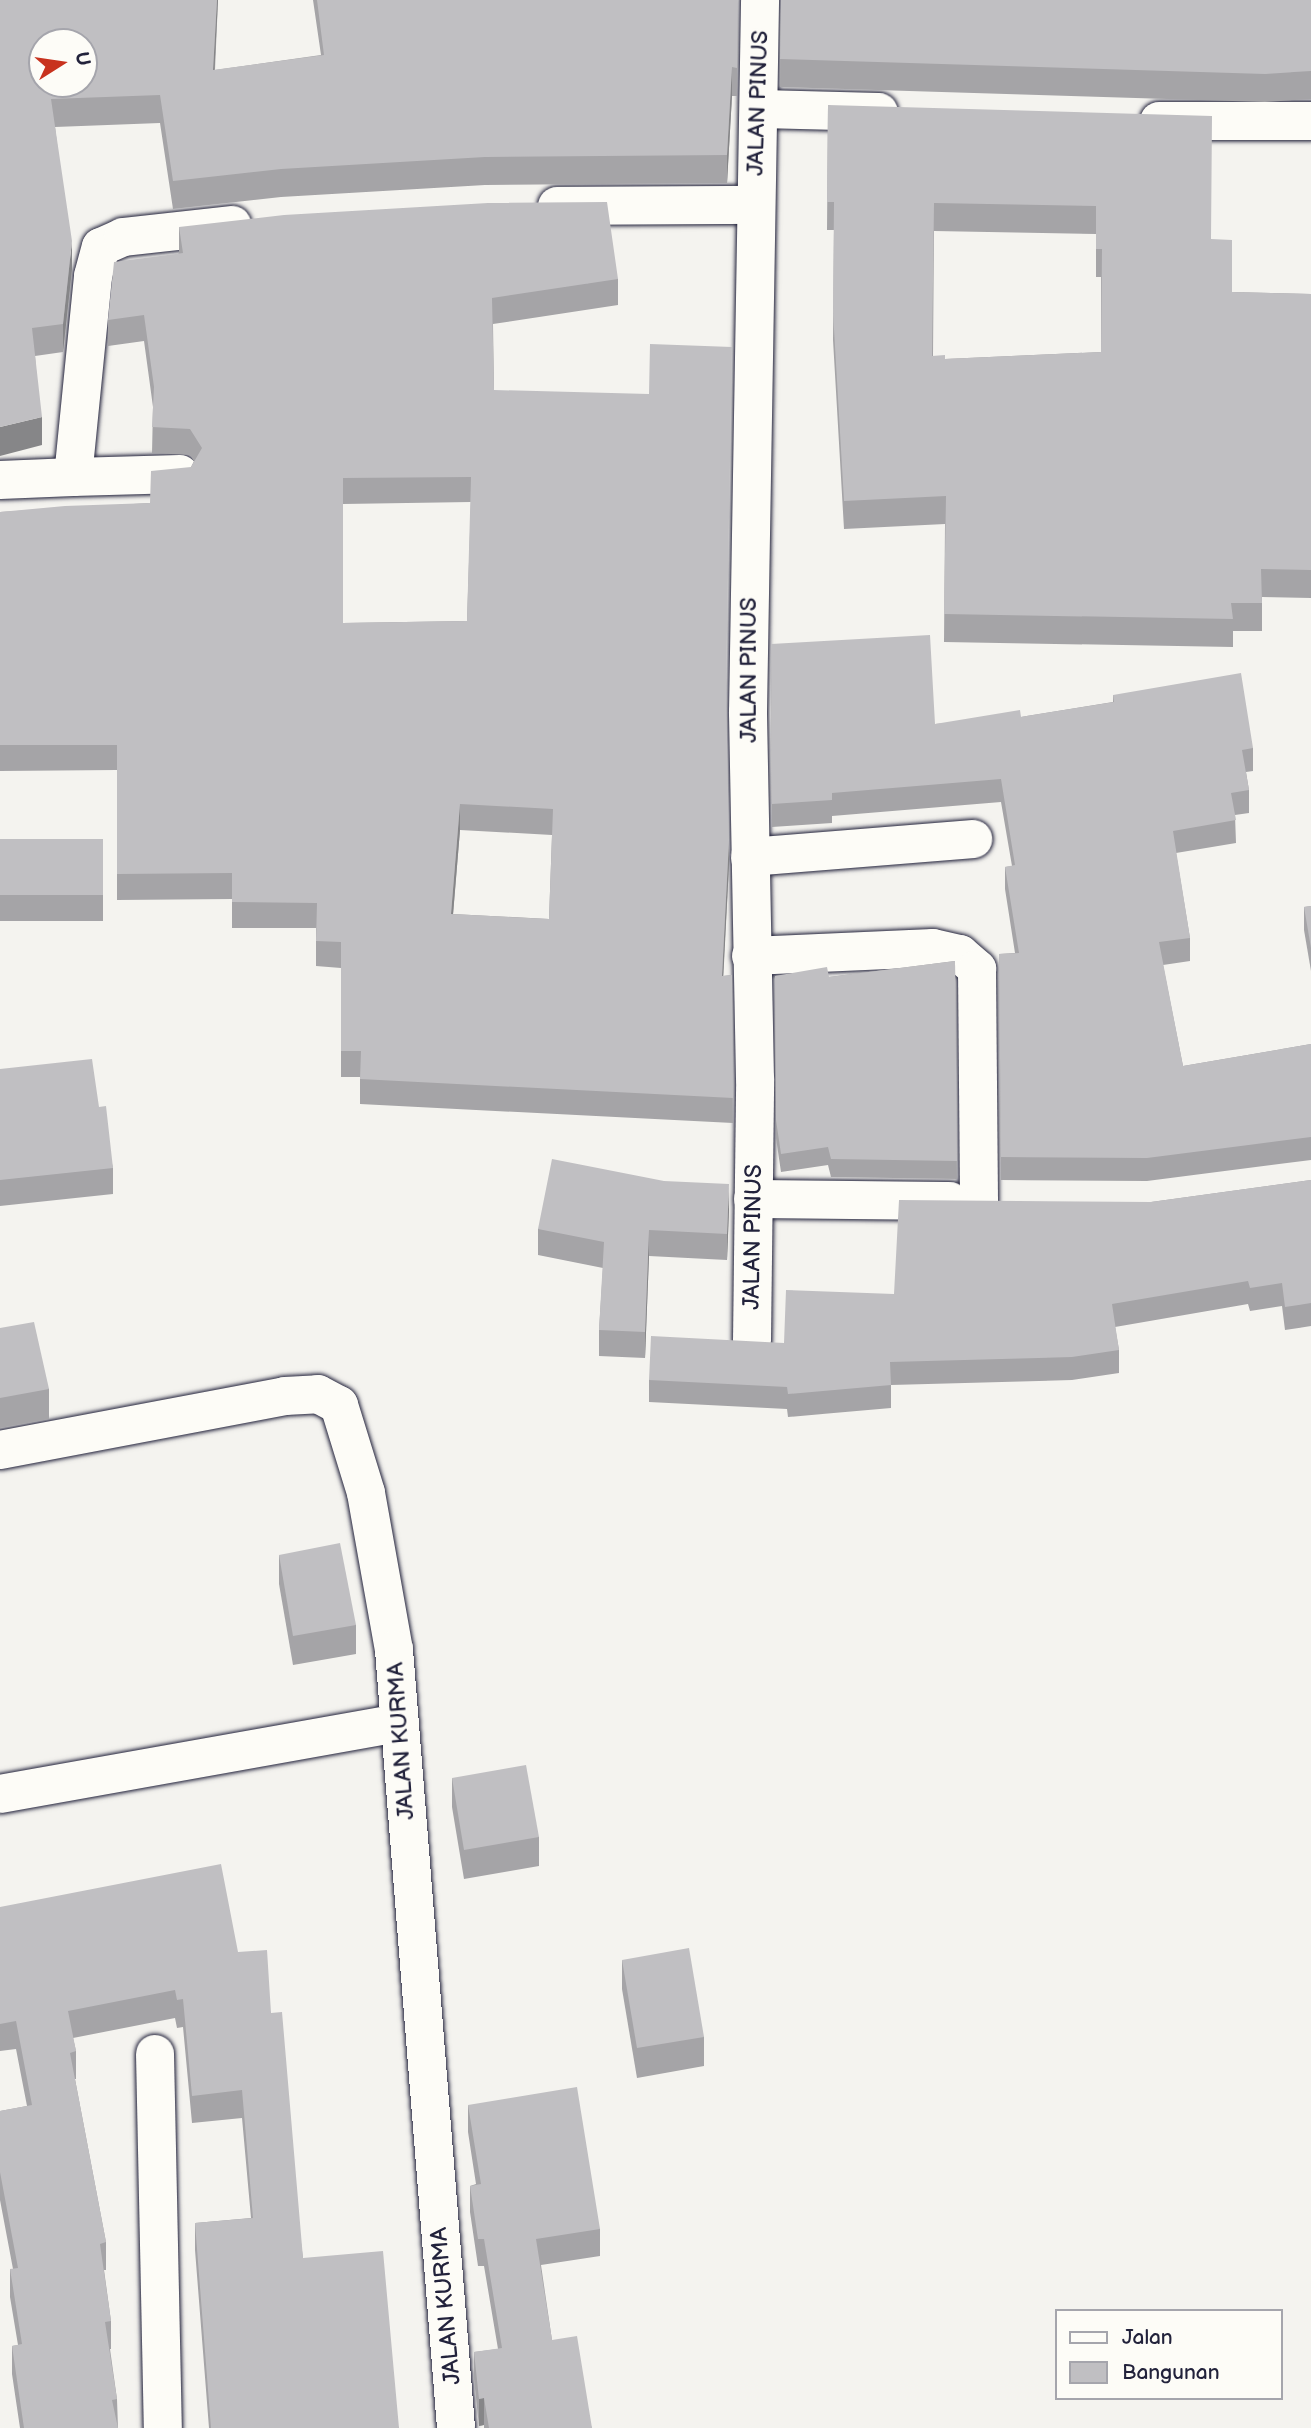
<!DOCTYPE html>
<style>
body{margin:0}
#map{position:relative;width:1311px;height:2428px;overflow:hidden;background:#f4f3ef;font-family:"Balsamiq Sans",sans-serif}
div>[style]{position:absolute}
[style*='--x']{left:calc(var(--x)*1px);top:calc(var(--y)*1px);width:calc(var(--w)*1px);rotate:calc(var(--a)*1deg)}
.roads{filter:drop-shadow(0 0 2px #22223b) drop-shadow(0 0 2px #22223b)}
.minor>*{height:38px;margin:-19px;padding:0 19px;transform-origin:19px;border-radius:19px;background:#fdfcf7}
.wall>*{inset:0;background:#a5a4a7}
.shaded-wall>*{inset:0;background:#868688}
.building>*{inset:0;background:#c0bfc2}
span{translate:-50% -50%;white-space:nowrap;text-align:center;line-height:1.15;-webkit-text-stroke:5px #fdfcf7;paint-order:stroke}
.street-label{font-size:23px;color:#22223b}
.legend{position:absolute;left:1055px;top:2309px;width:228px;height:91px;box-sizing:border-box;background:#fdfcf7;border:2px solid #a5a5ac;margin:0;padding:9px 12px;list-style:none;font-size:21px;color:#22223b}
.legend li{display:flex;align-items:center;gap:14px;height:35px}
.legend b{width:35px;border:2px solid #a5a5ac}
.north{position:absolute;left:28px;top:28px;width:70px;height:70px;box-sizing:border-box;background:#fdfcf7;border:2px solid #a5a5ac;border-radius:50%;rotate:78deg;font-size:19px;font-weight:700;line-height:28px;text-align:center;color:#22223b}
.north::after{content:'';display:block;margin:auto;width:24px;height:32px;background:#c8321e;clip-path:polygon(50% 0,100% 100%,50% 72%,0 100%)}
</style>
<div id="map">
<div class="roads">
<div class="minor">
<div style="--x:761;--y:109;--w:118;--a:1.5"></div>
<div style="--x:1159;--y:121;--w:152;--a:0"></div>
<div style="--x:557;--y:206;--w:198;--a:-0.3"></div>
<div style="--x:73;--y:477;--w:107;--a:-1.6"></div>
<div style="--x:0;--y:480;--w:73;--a:-2.4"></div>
<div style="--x:73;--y:477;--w:202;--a:-84.3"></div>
<div style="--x:93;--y:276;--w:30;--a:-75"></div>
<div style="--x:101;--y:247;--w:24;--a:-24"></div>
<div style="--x:123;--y:237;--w:110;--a:-6.3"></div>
<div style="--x:750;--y:857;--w:224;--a:-4.6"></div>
<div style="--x:751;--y:956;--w:182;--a:-2.5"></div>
<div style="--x:933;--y:948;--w:28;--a:13"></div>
<div style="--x:960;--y:954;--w:23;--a:41"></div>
<div style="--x:977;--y:969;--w:232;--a:89.5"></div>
<div style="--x:753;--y:1199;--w:197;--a:0.6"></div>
<div style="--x:752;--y:1340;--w:261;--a:-89.3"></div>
<div style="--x:755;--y:1079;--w:367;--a:-91.1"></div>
<div style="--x:748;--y:712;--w:712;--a:-89.03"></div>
<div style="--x:0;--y:1450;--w:290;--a:-10.7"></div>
<div style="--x:285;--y:1396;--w:33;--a:-3"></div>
<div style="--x:318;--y:1394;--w:24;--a:28"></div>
<div style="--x:339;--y:1405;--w:92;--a:72.9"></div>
<div style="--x:366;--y:1493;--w:159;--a:79.9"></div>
<div style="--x:394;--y:1650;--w:780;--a:85.44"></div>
<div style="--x:0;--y:1794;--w:405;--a:-10.1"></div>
<div style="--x:155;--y:2054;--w:374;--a:88.8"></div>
</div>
</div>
<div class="wall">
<div style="clip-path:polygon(0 0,218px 0,215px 70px,321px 55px,313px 0,738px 0,737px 96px,732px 96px,727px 183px,485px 185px,281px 197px,173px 209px,160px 123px,55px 127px,72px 269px,63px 352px,35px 356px,42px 445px)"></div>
<div style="clip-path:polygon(781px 0,1311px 0,1311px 99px,1265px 102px,780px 87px)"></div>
<div style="clip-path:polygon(evenodd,828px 105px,1211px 239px,1232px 292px,1311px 294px,1311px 598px,1262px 597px,1262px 631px,1233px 631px,1233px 647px,944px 642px,945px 524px,844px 529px,833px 340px,834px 230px,827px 230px,828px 105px,934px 231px,1096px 234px,1096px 277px,1101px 277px,1101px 352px,945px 359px,933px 356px,934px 231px)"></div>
<div style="clip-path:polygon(evenodd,179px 227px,618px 279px,618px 305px,493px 324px,494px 390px,726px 698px,729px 865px,723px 976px,732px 975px,733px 1123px,360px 1104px,360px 1077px,341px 1077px,341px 968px,316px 966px,316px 928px,232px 928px,232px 899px,117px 900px,117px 770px,0 771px,0 512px,150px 503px,191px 467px,194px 461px,190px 455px,152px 453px,153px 407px,144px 341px,108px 346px,108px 320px,179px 253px,179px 227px,471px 502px,467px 621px,343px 623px,343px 504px,471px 502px,179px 227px,460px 830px,552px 835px,549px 919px,453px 914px,460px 830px)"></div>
<div style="clip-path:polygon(771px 644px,935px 724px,1021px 717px,1113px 702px,1113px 695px,1253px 748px,1253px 771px,1246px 772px,1249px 790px,1249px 813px,1235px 815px,1236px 843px,1176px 853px,1190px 938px,1190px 961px,1163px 965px,1183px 1066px,1311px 1044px,1311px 1160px,1147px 1181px,1001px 1180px,999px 954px,1015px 953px,1005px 889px,1005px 867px,1012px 866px,1001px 802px,832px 816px,832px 823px,772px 827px)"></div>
<div style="clip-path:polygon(0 839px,103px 839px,103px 921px,0 921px)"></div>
<div style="clip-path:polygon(1311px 906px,1311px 971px,1304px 930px,1304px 907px)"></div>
<div style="clip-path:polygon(955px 961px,957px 1179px,831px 1177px,828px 1165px,781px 1172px,776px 1138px,775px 976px,829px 977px)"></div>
<div style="clip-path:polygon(0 1069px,99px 1107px,113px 1168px,113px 1194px,0 1206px)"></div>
<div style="clip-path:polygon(1311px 1180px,1311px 1326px,1285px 1330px,1282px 1306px,1250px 1311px,1248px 1304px,1115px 1327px,1119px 1350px,1119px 1373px,1072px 1380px,891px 1385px,891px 1408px,788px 1417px,787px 1409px,649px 1402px,649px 1380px,784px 1343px,894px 1294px,1151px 1202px)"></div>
<div style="clip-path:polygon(729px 1210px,727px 1260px,649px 1256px,645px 1358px,599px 1356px,599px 1330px,603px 1268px,538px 1255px,538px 1229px)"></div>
<div style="clip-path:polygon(0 1328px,49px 1389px,49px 1419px,0 1428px)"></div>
<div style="clip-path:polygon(279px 1555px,356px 1625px,356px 1654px,293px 1665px,279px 1584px)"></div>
<div style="clip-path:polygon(452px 1778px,539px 1837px,539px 1866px,464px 1879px,452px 1807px)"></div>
<div style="clip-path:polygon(0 1907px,238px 1952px,271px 2013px,303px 2258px,399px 2428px,209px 2428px,195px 2250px,195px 2223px,251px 2218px,242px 2118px,192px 2123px,183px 2027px,177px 2028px,175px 2018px,73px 2038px,76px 2051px,76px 2079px,75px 2079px,106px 2242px,106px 2270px,104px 2270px,111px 2321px,111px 2349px,110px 2349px,117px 2399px,118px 2428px,20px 2428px,12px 2374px,12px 2346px,18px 2345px,10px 2297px,10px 2269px,13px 2269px,0 2200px,0 2111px,27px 2106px,16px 2049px,0 2051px)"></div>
<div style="clip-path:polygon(622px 1960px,704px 2037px,704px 2066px,637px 2078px,622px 1989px)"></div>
<div style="clip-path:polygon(468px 2105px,600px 2229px,600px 2256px,541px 2265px,552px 2340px,592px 2428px,484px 2428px,484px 2425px,479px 2426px,474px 2379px,474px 2352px,498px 2349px,484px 2266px,478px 2266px,470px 2212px,470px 2186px,476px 2184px,468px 2132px)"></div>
</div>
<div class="shaded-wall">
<div style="clip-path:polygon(217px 0,218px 0,213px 98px,213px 70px)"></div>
<div style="clip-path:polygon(732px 67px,732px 96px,727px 183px,727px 155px)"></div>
<div style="clip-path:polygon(72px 241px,72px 269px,63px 352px,63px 324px)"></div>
<div style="clip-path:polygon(42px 417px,42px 445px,0 456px,0 427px)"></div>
<div style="clip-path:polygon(460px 804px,460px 830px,451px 939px,451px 914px)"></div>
<div style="clip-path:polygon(729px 840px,729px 865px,722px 1002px,722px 976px)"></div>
<div style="clip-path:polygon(729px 1184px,729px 1210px,727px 1260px,727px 1234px)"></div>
<div style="clip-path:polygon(649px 1230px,649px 1256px,645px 1358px,645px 1332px)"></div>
<div style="clip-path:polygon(484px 2398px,484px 2425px,479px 2426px,479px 2399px)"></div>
</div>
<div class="building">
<div style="clip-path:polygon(evenodd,0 0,217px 0,213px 70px,324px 55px,317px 0,738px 0,737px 68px,732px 67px,727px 155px,485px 157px,281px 169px,173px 181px,160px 95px,51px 99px,72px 241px,63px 324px,32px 328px,42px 417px,0 427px,0 0,42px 42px,84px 42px,84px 84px,42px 84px,42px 42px)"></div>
<div style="clip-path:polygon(781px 0,1311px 0,1311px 71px,1265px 74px,780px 59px)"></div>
<div style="clip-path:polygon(evenodd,828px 105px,1212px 116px,1211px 239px,1232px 240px,1232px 292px,1311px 294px,1311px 570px,1261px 569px,1262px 603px,1231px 603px,1233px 619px,944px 614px,946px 496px,844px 501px,833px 312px,834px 202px,827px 202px,828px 105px,934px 203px,1096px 206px,1096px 249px,1102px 249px,1101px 352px,945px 359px,945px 355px,932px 356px,934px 203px)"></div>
<div style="clip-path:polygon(evenodd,607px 202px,618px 279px,492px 298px,494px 390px,649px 394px,650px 344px,732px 347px,726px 686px,729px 840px,722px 976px,732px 975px,733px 1098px,360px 1079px,361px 1051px,341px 1051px,341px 942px,316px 941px,317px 903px,232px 902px,232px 873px,117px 874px,117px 745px,0 745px,0 512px,65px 506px,150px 503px,151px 471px,191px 467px,202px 448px,190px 429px,152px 427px,154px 387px,144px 315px,108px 320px,114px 262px,183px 253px,179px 227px,284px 215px,488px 203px,607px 202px,471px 477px,467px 621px,343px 623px,343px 478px,471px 477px,607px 202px,460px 804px,553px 809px,549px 919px,451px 914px,460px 804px)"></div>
<div style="clip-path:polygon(930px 635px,935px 724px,1020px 710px,1021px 717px,1114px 702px,1113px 695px,1241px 673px,1253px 748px,1242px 750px,1249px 790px,1231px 793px,1236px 820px,1173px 831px,1190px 938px,1159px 942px,1183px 1066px,1311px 1044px,1311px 1137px,1147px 1158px,1001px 1157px,999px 954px,1019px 953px,1005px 867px,1015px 865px,1001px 779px,832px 793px,832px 800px,772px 804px,771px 644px)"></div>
<div style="clip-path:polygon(0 839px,103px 839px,103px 895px,0 895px)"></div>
<div style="clip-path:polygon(1311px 906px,1311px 948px,1304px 907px)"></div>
<div style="clip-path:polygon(955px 961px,957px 1161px,831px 1159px,828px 1147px,781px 1154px,776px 1120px,775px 976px,827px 967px,829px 977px)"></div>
<div style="clip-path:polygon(92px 1059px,99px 1107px,106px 1106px,113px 1168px,0 1180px,0 1069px)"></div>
<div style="clip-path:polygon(552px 1159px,664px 1181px,729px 1184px,727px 1234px,649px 1230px,645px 1332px,599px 1330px,604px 1242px,538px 1229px)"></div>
<div style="clip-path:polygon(1311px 1180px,1311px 1303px,1285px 1307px,1282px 1283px,1250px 1288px,1248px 1281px,1112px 1304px,1119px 1350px,1072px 1357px,890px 1362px,891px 1385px,788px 1394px,787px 1387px,649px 1380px,651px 1336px,784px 1343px,786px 1290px,894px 1294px,899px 1200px,1151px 1202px)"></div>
<div style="clip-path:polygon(34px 1322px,49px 1389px,0 1398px,0 1328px)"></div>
<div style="clip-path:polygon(340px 1543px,356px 1625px,293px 1636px,279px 1555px)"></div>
<div style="clip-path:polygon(526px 1765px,539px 1837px,464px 1850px,452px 1778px)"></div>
<div style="clip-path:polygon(221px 1864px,238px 1952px,267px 1950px,271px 2013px,282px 2012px,303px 2258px,383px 2251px,399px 2428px,211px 2428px,195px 2223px,253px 2218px,242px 2090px,192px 2096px,183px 1999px,177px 2000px,175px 1990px,68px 2011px,76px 2051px,70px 2053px,106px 2242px,100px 2244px,111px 2321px,105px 2322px,117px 2399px,112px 2400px,118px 2428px,24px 2428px,12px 2346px,22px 2344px,10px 2269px,18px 2268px,0 2172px,0 2111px,32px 2105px,16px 2021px,0 2024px,0 1907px)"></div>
<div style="clip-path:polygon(689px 1948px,704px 2037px,637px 2048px,622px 1960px)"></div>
<div style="clip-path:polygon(577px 2087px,600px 2229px,536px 2239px,552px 2340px,577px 2336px,592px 2428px,489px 2428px,484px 2398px,479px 2399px,474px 2352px,502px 2348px,484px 2239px,478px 2239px,470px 2186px,481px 2184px,468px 2105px)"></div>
</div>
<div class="street-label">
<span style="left:758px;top:103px;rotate:-88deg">JALAN PINUS</span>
<span style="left:749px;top:670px;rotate:-90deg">JALAN PINUS</span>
<span style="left:753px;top:1237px;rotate:-89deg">JALAN PINUS</span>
<span style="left:401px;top:1741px;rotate:-94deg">JALAN KURMA</span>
<span style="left:446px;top:2306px;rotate:-95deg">JALAN KURMA</span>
</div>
<ul class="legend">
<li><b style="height:9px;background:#fdfcf7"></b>Jalan</li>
<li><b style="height:19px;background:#c0bfc2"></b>Bangunan</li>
</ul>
<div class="north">U</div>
</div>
